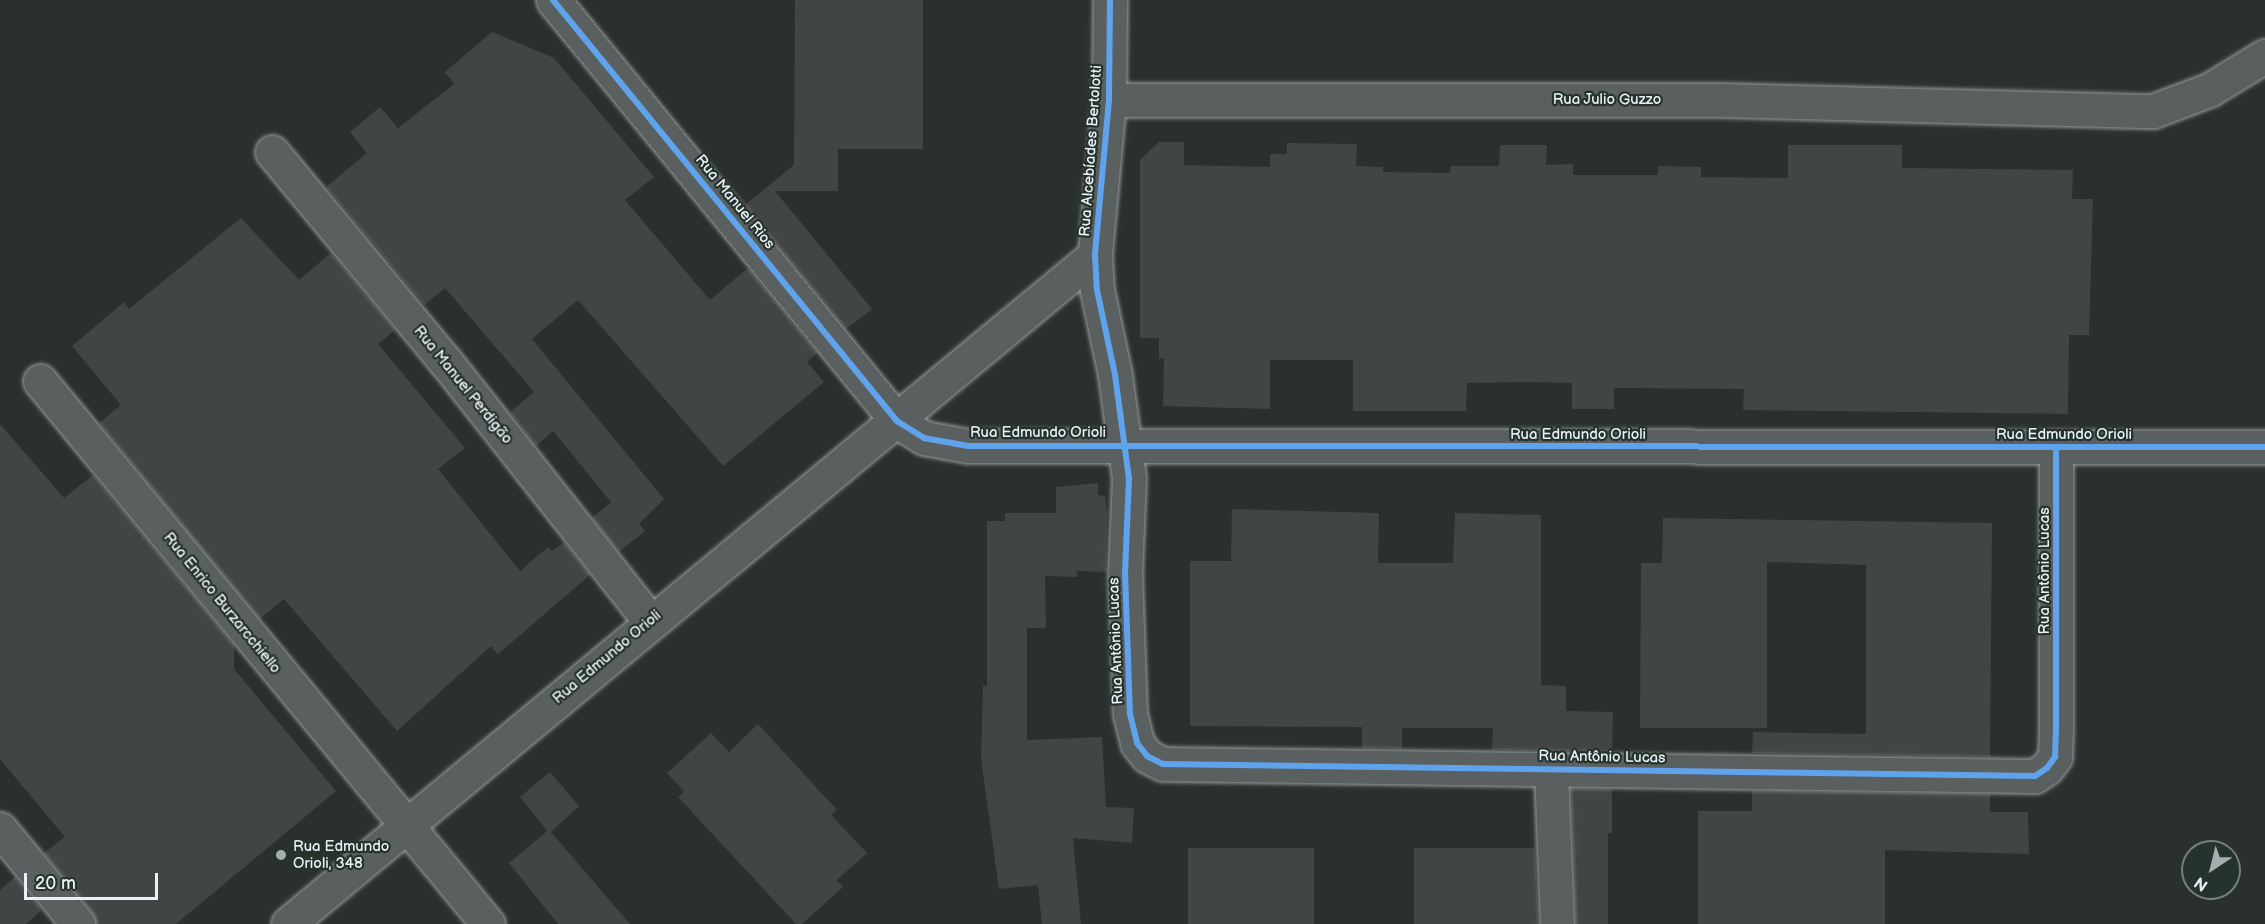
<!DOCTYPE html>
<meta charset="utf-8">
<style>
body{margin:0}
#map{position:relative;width:2265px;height:924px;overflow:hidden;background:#29302d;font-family:"Balsamiq Sans",sans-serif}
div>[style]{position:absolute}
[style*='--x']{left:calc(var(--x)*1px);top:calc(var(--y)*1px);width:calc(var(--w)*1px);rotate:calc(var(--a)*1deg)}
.building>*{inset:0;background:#414644}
.roads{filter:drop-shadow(0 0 2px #959a9a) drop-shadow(0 0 2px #959a9a)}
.minor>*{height:33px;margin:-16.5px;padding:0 16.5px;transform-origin:16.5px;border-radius:16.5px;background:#5a6060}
.cycleway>*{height:6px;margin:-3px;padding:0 3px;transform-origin:3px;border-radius:3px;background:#60a3ed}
.dots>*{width:16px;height:16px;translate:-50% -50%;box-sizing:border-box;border:3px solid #26332d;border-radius:50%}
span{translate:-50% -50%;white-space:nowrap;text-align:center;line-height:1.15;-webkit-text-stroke:4.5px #26332d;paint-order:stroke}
.street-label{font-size:15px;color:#e8f1f8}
.poi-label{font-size:15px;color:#e8f1f8}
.left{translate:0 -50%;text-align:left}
.north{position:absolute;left:2181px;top:840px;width:60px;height:60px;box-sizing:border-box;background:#26332d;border:2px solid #747f7e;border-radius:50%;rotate:215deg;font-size:16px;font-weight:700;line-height:24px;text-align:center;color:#e8f1f8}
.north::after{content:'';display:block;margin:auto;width:21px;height:27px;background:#a5adb1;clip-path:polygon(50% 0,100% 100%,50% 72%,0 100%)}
.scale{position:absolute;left:24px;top:873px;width:134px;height:27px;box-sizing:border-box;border:3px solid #e8f1f8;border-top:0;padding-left:8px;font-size:18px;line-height:21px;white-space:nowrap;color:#e8f1f8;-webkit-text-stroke:4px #26332d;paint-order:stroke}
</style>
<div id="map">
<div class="building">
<div style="clip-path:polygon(795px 0,923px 0,923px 149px,838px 149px,838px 191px,775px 191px,872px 309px,846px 329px,745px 205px,794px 165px)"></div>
<div style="clip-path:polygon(492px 32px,554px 58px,654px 177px,625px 200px,710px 300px,748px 268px,817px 353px,807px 362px,824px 382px,723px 466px,578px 300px,532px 339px,664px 499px,639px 524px,645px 531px,619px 552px,592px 518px,611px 502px,553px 431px,536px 446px,510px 412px,534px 392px,445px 288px,424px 305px,326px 187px,367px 153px,350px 132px,380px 107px,398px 128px,454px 84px,445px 72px)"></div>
<div style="clip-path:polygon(1159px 142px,1184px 142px,1184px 165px,1270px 167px,1270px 154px,1287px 154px,1287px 143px,1357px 144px,1356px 166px,1383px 167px,1383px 172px,1450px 173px,1451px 166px,1499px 166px,1500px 145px,1547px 145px,1546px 165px,1573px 164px,1573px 175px,1658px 175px,1658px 166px,1701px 167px,1701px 177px,1788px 178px,1788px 145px,1902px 145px,1902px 168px,2073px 170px,2072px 199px,2093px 199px,2089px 335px,2069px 335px,2068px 414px,1743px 410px,1744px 389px,1614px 388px,1614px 409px,1572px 409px,1572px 383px,1528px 382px,1467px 383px,1466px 411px,1353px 411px,1353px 360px,1270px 360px,1270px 409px,1163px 406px,1164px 358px,1159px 359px,1159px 338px,1140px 338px,1140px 160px)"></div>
<div style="clip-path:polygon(241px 218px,299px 280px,331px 253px,395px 330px,378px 344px,465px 448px,438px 469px,520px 571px,548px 547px,552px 551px,564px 542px,590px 575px,498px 654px,491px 646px,397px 731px,284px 599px,260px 619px,99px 423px,121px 405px,72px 346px,124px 302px,129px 309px)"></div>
<div style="clip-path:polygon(0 424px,64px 498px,93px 475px,234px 645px,234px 669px,336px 791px,176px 924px,96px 924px,92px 912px,44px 853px,65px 837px,0 759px)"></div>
<div style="clip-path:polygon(1098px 483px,1098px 495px,1105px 496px,1107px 513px,1106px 572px,1077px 571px,1077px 577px,1045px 576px,1046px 628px,1027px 628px,1027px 740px,1102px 737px,1106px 807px,1134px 808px,1132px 843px,1073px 838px,1081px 924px,1042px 924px,1038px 885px,999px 889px,981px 759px,983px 686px,987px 686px,987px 521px,1005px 521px,1005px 513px,1056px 513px,1056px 487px)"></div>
<div style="clip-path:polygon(1232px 509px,1379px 513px,1378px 563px,1453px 563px,1455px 513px,1541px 515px,1541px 685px,1566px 686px,1566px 711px,1613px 712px,1612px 751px,1492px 750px,1493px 728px,1402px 728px,1402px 749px,1362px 748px,1362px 727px,1190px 726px,1190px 561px,1231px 561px)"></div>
<div style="clip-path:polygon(1663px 518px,1992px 523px,1990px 757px,1752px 753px,1753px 732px,1866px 734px,1866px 565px,1767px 562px,1767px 728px,1640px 728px,1641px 563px,1662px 563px)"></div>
<div style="clip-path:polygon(758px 724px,837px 810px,831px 815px,867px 853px,837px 880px,843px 887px,802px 924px,796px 924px,678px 797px,684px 791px,667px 773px,711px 733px,729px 752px)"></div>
<div style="clip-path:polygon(550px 772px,579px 806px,551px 832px,630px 924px,558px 924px,509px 863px,547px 831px,520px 797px)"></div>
<div style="clip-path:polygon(1571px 788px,1612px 789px,1612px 833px,1608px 833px,1608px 924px,1576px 924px)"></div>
<div style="clip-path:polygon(1752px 791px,1990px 794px,1990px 812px,2028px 812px,2029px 854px,1885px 850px,1885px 924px,1698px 924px,1698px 811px,1752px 811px)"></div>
<div style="clip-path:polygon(1188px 848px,1314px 848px,1314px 924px,1188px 924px)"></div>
<div style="clip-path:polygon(1414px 848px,1535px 848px,1538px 924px,1414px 924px)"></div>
<div style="clip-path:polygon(15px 877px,42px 910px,26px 924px,0 924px,0 890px)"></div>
</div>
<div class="roads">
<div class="minor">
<div style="--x:553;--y:0;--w:544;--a:50.75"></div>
<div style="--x:897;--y:421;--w:32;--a:32"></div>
<div style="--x:924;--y:438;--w:45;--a:10.3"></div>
<div style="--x:968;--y:446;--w:1297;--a:0.04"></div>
<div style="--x:1110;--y:0;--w:100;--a:90.6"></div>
<div style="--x:1109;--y:100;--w:156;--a:95.2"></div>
<div style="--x:1095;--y:255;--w:35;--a:87"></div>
<div style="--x:1097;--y:290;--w:87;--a:78"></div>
<div style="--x:1115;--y:375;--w:104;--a:82.3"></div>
<div style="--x:1129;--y:478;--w:94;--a:92.4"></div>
<div style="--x:1125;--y:572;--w:142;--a:88"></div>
<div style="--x:1130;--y:714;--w:30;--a:76"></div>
<div style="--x:1137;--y:743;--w:16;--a:52"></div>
<div style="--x:1147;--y:756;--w:18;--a:27"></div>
<div style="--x:1163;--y:764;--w:872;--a:0.79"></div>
<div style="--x:2035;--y:776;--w:14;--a:-34"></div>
<div style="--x:2047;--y:768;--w:14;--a:-54"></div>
<div style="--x:2055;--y:757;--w:25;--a:-88"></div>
<div style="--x:2056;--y:732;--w:285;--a:-90"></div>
<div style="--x:1109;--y:100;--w:612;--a:0"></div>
<div style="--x:1721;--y:100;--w:432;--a:1.5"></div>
<div style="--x:2153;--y:111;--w:60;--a:-20.6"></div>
<div style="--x:2209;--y:90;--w:66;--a:-31.3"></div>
<div style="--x:272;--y:152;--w:273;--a:50.4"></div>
<div style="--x:446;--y:362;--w:330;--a:51.8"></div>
<div style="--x:40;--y:381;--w:704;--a:50.48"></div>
<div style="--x:1551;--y:769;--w:155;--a:87.8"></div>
<div style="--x:0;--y:829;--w:123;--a:50.6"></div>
<div style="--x:288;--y:924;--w:1048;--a:-39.66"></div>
</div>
</div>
<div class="cycleway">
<div style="--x:553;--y:0;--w:544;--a:50.75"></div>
<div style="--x:897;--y:421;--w:32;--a:32"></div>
<div style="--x:924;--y:438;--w:45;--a:10.3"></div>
<div style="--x:968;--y:446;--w:1297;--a:0.04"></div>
<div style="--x:1110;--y:0;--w:100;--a:90.6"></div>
<div style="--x:1109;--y:100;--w:156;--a:95.2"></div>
<div style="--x:1095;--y:255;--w:35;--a:87"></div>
<div style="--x:1097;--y:290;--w:87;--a:78"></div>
<div style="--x:1115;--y:375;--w:104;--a:82.3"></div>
<div style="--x:1129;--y:478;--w:94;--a:92.4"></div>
<div style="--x:1125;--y:572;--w:142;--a:88"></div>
<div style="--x:1130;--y:714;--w:30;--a:76"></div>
<div style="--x:1137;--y:743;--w:16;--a:52"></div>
<div style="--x:1147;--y:756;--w:18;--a:27"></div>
<div style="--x:1163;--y:764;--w:872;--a:0.79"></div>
<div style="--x:2035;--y:776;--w:14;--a:-34"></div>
<div style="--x:2047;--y:768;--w:14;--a:-54"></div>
<div style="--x:2055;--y:757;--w:25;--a:-88"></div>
<div style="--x:2056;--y:732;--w:285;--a:-90"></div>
</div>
<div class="dots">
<div style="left:281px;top:855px;background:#a5adb1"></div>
</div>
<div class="street-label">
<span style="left:1607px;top:100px">Rua Julio Guzzo</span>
<span style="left:1091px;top:151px;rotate:-86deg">Rua Alcebíades Bertolotti</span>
<span style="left:735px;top:202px;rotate:51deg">Rua Manuel Rios</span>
<span style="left:463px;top:385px;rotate:51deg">Rua Manuel Perdigão</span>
<span style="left:1038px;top:433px">Rua Edmundo Orioli</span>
<span style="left:1578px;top:435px">Rua Edmundo Orioli</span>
<span style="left:2064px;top:435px">Rua Edmundo Orioli</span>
<span style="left:2045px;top:571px;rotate:-90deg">Rua Antônio Lucas</span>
<span style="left:222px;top:603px;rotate:51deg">Rua Enrico Burzarcchiello</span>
<span style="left:1116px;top:641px;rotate:-92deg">Rua Antônio Lucas</span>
<span style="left:607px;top:657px;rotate:-40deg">Rua Edmundo Orioli</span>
<span style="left:1602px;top:757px;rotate:1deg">Rua Antônio Lucas</span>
</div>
<div class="poi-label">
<span class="left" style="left:293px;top:855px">Rua Edmundo<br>Orioli, 348</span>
</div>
<div class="north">N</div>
<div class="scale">20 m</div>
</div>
